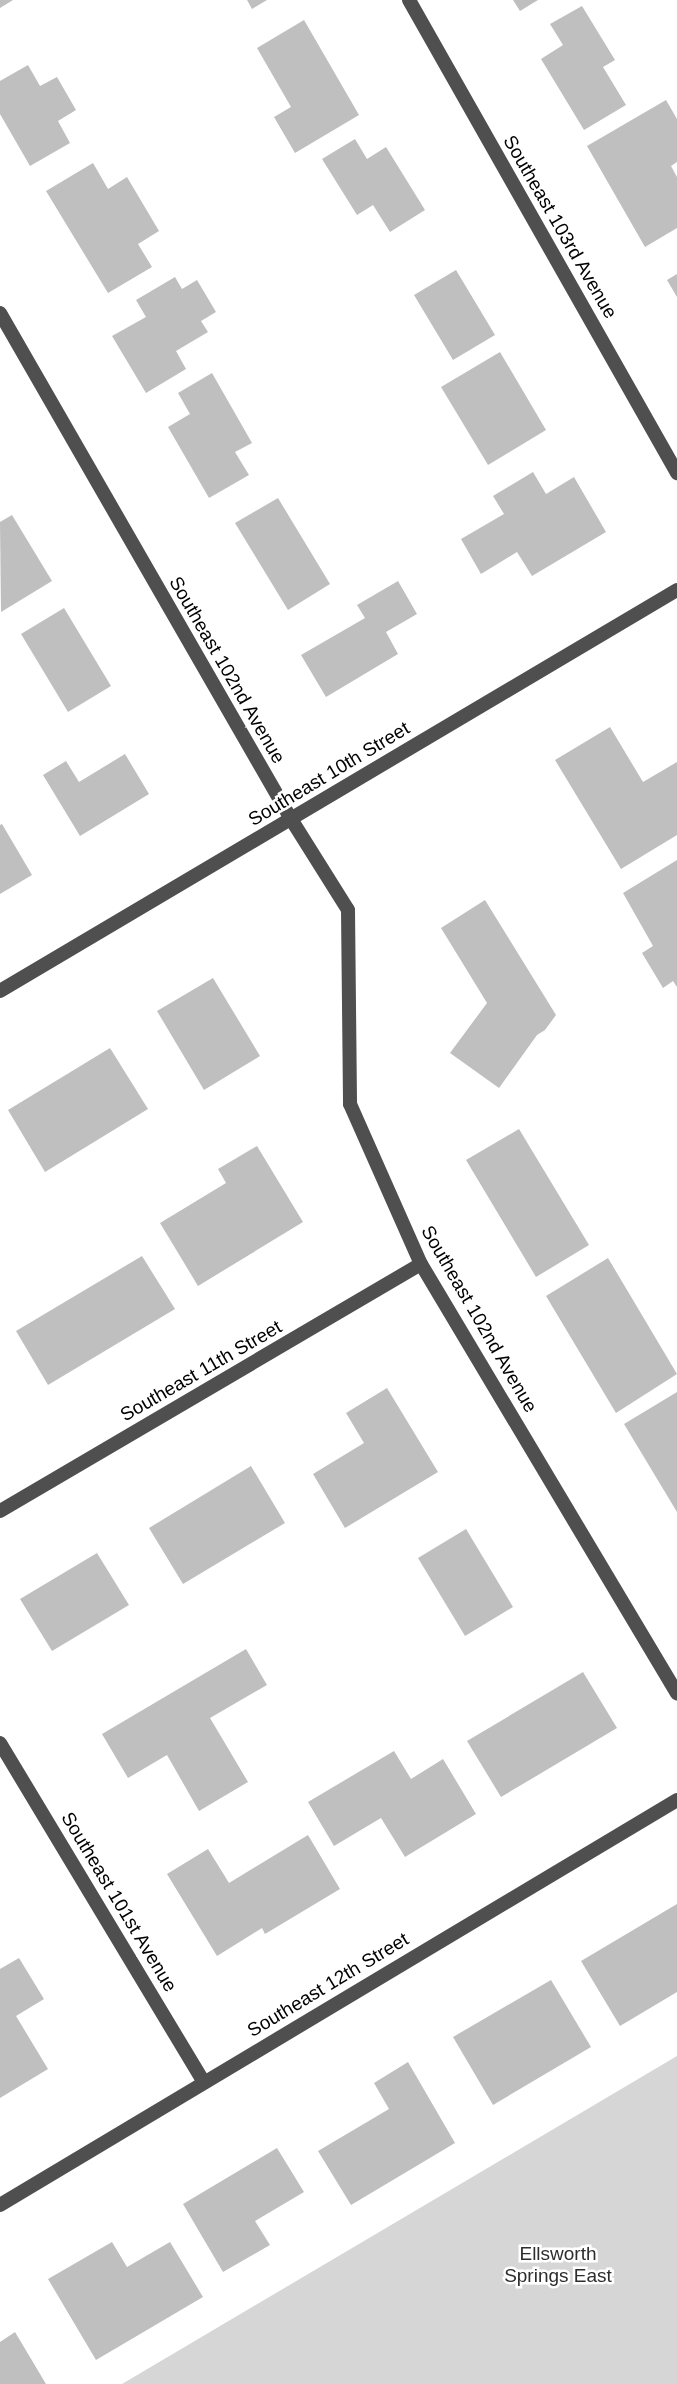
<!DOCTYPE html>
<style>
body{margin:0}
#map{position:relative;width:677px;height:2384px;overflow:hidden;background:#fff;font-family:Helvetica,sans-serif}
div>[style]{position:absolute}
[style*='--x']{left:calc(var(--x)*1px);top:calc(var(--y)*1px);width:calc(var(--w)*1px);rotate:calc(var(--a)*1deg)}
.green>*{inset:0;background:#d6d6d6}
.building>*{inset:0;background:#bfbfbf}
.minor>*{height:14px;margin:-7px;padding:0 7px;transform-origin:7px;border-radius:7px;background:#4f4f4f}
.tertiary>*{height:14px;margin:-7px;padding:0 7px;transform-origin:7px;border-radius:7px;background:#4f4f4f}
span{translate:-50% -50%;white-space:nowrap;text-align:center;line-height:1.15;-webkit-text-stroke:5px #fff;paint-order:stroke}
.street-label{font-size:19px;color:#000}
.park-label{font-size:19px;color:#2d2d2d}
</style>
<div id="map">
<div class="green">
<div style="clip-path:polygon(677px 2056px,677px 2384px,122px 2384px)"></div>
</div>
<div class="building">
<div style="clip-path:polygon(0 0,13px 0,0 8px)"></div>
<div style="clip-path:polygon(247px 0,267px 0,252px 9px)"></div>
<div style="clip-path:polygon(513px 0,538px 0,520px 11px)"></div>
<div style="clip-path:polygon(582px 6px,615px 60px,603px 67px,626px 105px,584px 130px,541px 59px,563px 45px,550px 24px)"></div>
<div style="clip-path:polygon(304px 20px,359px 115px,295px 153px,274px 117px,291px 107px,257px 48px)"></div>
<div style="clip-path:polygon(28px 65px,40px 86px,57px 77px,76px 110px,58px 121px,70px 143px,30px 166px,0 114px,0 81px)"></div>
<div style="clip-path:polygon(666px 100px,677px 119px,677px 162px,671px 166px,677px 177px,677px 228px,645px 247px,587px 146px)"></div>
<div style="clip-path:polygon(355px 139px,367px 159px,386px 147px,425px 210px,390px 232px,373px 205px,357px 215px,322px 159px)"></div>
<div style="clip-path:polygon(93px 163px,108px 189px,127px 177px,159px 231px,138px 244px,152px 267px,108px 293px,46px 191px)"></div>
<div style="clip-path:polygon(456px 270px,495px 335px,453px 360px,414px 295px)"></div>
<div style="clip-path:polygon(677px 274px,677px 297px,667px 280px)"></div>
<div style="clip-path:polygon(175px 277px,182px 289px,197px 280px,216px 312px,201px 321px,208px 332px,176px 351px,186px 369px,146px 393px,112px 336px,146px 317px,136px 300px)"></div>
<div style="clip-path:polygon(500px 352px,546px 430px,488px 465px,441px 387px)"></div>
<div style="clip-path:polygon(212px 373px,252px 443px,235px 452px,249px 475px,209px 498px,168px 427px,190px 414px,178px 393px)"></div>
<div style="clip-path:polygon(533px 472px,546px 494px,574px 477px,606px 532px,532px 576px,517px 552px,481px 574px,461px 539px,504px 514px,493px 496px)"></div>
<div style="clip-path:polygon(278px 498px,330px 584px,288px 610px,235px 523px)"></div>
<div style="clip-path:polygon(12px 515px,52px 581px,1px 612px,0 522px)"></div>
<div style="clip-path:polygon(398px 581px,417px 614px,386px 632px,398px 654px,326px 697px,301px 655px,365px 618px,357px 605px)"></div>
<div style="clip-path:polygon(64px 608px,111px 686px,68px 712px,21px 634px)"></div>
<div style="clip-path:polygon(610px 727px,643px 782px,677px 762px,677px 835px,621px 869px,555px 760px)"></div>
<div style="clip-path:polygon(125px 754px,149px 794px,80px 836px,43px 775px,66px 761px,79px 782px)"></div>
<div style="clip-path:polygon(2px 824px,32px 875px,0 894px,0 825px)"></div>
<div style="clip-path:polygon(677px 860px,677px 987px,673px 981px,663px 988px,642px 953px,653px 946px,623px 893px)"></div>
<div style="clip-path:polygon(485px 900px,556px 1015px,545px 1030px,537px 1035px,499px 1088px,450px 1053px,487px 1003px,441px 928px)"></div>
<div style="clip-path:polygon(213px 978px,260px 1056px,204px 1090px,157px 1011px)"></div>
<div style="clip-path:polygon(110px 1048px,148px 1109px,45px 1172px,8px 1110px)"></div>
<div style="clip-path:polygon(519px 1129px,589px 1245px,536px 1277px,466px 1160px)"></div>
<div style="clip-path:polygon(257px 1146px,303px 1222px,198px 1286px,160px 1223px,226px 1183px,218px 1169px)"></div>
<div style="clip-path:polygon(142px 1256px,175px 1309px,48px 1385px,16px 1331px)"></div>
<div style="clip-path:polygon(608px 1258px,677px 1374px,616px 1413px,546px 1296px)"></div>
<div style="clip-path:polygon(387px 1388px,438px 1472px,345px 1528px,313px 1474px,364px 1443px,346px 1413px)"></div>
<div style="clip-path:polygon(677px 1392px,677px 1512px,624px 1424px)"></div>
<div style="clip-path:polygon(251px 1466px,285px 1523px,183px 1584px,149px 1528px)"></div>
<div style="clip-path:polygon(466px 1529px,513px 1607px,465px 1636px,418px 1558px)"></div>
<div style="clip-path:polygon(97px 1553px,129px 1605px,52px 1651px,20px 1599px)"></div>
<div style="clip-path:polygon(246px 1649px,267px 1685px,210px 1718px,248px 1782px,199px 1811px,167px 1755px,128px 1778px,102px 1734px)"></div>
<div style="clip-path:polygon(583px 1672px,617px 1728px,501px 1797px,467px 1741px)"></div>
<div style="clip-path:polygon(394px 1751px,411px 1779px,443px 1759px,476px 1814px,405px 1857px,381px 1818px,334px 1846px,308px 1802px)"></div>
<div style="clip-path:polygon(308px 1835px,340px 1889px,265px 1934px,262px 1928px,217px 1956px,167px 1874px,208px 1849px,229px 1883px)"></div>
<div style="clip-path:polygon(677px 1904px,677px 1992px,620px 2026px,581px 1961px)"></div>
<div style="clip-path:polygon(19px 1958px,44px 1999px,16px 2016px,48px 2069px,0 2098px,0 1969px)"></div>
<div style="clip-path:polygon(551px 1980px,591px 2047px,493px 2105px,453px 2037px)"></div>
<div style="clip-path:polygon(408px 2062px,455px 2143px,351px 2205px,318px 2151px,389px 2109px,374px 2083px)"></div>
<div style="clip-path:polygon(277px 2148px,304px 2192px,255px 2221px,270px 2245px,223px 2272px,183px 2204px)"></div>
<div style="clip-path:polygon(112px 2242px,127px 2267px,170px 2242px,203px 2297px,96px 2360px,48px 2279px)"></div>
<div style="clip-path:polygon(15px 2332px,46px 2384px,0 2384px,0 2342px)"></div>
</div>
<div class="minor">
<div style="--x:409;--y:0;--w:544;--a:60.46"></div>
<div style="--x:0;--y:313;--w:584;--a:60.1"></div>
<div style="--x:291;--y:819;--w:107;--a:57.9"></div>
<div style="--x:348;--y:910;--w:194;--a:89.4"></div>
<div style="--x:350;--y:1104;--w:175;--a:66.1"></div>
<div style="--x:421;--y:1264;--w:500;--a:59.2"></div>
<div style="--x:0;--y:1511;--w:488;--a:-30.4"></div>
<div style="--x:0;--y:1743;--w:396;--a:59"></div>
<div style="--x:0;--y:2205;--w:789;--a:-30.89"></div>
</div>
<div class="tertiary">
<div style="--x:0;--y:991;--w:787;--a:-30.64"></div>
</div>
<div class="street-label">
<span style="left:560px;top:227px;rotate:60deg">Southeast 103rd Avenue</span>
<span style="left:227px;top:670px;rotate:60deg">Southeast 102nd Avenue</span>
<span style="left:329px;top:774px;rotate:-31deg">Southeast 10th Street</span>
<span style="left:479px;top:1319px;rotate:60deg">Southeast 102nd Avenue</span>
<span style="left:201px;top:1371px;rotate:-30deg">Southeast 11th Street</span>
<span style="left:119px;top:1902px;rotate:59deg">Southeast 101st Avenue</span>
<span style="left:328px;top:1985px;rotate:-31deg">Southeast 12th Street</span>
</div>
<div class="park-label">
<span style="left:558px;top:2265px">Ellsworth<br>Springs East</span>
</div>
</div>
